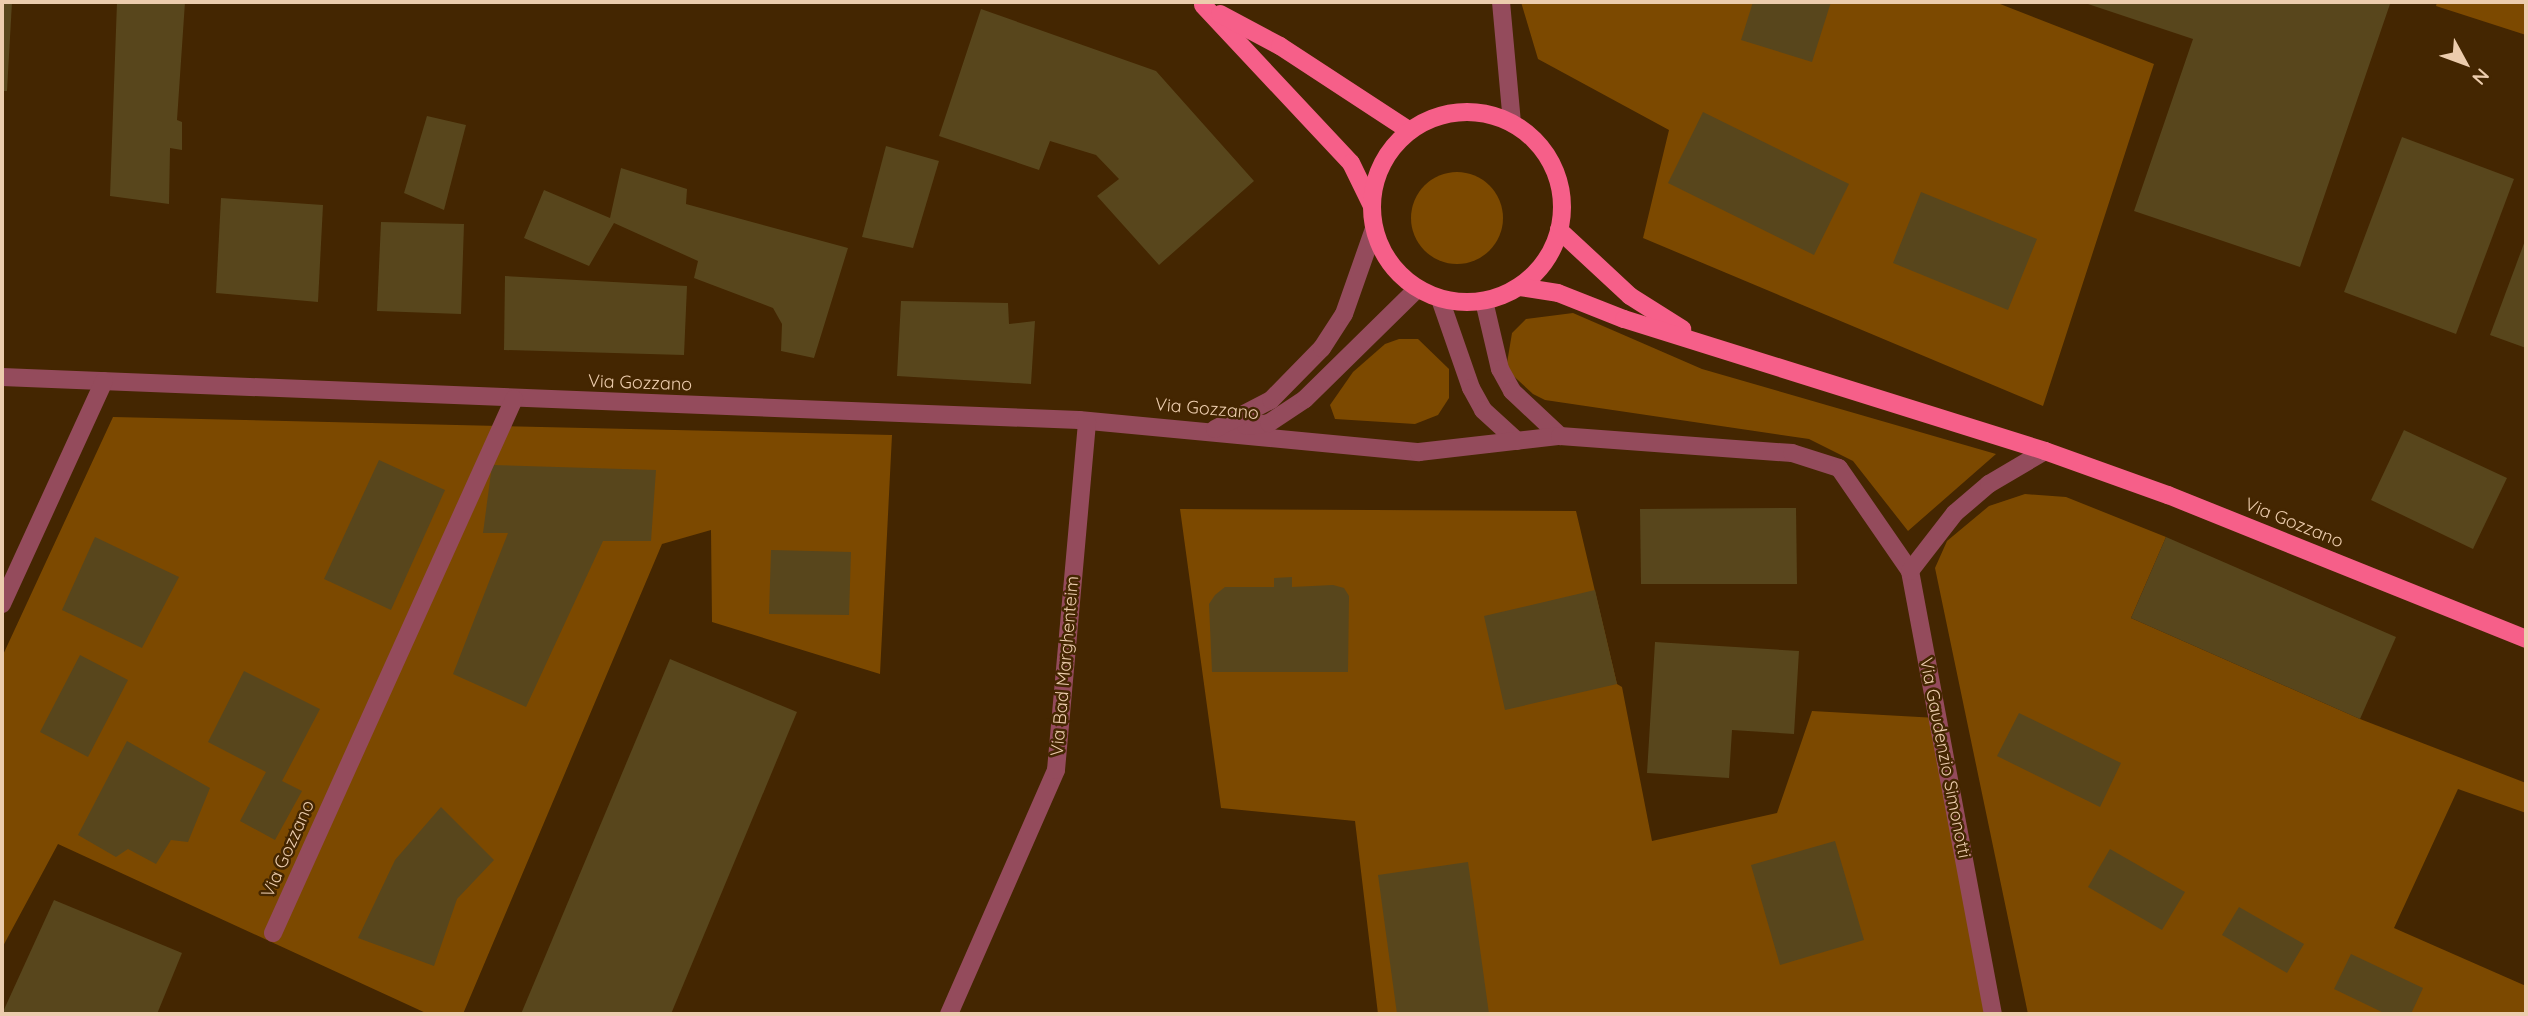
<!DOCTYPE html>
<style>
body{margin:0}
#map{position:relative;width:2528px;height:1016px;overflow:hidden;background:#442601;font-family:Quicksand,sans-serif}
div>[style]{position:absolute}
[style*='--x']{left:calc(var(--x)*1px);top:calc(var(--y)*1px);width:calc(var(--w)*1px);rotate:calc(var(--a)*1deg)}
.green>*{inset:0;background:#7c4900}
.round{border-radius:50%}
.building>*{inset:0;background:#58461c}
.minor>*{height:18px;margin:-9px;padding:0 9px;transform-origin:9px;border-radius:9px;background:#944b5c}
.major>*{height:18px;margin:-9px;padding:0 9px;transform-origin:9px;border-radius:9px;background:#f65f89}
.major>.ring{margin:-9px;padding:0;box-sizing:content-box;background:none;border:18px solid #f65f89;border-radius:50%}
span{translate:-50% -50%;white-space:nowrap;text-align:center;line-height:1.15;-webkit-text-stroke:5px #442601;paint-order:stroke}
.street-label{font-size:18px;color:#ecccad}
.frame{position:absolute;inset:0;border:4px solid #ecccad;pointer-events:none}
.north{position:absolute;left:2430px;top:28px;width:70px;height:70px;-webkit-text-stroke:5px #442601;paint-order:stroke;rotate:131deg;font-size:19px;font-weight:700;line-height:28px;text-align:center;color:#ecccad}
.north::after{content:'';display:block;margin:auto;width:24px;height:32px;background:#ecccad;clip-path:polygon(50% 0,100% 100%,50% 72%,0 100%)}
</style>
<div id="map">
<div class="green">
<div style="clip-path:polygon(1521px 2px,1995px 2px,2154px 64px,2043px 406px,1643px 238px,1669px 130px,1538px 59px)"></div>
<div style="clip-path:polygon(2437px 2px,2526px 2px,2526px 35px,2436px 6px)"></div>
<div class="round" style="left:1411px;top:172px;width:92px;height:92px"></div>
<div style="clip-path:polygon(1573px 313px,1702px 369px,1996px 454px,1908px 531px,1853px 461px,1809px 439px,1545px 400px,1533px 394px,1506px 369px,1512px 333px,1526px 319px)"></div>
<div style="clip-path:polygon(1399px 339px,1418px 339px,1449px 369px,1449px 398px,1438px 415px,1415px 424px,1335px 419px,1330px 405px,1353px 372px,1385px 344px)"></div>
<div style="clip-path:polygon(113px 417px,892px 435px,880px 674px,712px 622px,711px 530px,662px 544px,463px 1014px,428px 1014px,58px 844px,2px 948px,2px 657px)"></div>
<div style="clip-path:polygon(2025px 494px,2066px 497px,2166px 537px,2131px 618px,2360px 719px,2526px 783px,2526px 813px,2458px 789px,2394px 928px,2526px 986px,2526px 1014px,2028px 1014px,1935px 568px,1947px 541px,1989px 506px)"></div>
<div style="clip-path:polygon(1180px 509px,1576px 511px,1617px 684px,1622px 687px,1652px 841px,1777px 813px,1812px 711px,1937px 718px,1994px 1014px,1378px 1014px,1355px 821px,1221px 808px)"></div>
</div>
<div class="building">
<div style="clip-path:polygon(2px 2px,12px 2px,7px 91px,2px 91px)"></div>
<div style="clip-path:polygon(117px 2px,185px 2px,177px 120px,182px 122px,182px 150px,170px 148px,169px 204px,110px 196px)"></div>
<div style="clip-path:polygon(1753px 2px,1831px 2px,1812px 62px,1741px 40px)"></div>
<div style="clip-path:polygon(2082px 2px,2390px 4px,2300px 267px,2134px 211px,2193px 39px)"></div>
<div style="clip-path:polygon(981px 9px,1156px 71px,1254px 181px,1159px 265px,1097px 196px,1119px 179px,1096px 155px,1050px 141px,1039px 170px,939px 136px)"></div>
<div style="clip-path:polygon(1703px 112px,1849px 184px,1814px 255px,1668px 183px)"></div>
<div style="clip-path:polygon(427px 116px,466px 125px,444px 210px,404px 193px)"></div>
<div style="clip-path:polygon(2402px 137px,2514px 179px,2456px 334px,2344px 292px)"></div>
<div style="clip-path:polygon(886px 146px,939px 161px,913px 248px,862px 237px)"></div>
<div style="clip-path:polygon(621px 168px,687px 189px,686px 204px,848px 248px,814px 358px,781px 351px,782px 324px,773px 308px,694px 278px,698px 261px,614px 223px,589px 266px,524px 238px,544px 190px,610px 218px)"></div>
<div style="clip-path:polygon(1921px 192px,2037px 239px,2008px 310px,1893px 263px)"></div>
<div style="clip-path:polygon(221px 198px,323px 205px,318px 302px,216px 293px)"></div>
<div style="clip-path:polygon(381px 222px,464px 224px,461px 314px,377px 311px)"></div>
<div style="clip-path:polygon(2526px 238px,2526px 348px,2490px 335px)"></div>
<div style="clip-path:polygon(505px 276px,687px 286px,684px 355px,504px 350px)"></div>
<div style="clip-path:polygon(901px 301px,1008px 303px,1009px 324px,1035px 321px,1031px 384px,897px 376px)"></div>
<div style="clip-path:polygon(2404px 430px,2507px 478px,2473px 549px,2371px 500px)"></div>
<div style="clip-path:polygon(379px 460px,445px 490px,391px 610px,324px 579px)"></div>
<div style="clip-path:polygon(492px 465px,656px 470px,651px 541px,603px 541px,526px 707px,453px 674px,508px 533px,483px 533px)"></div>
<div style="clip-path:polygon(1796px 508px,1797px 584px,1641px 584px,1640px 509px)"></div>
<div style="clip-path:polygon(95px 537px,179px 577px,142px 648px,62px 610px)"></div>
<div style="clip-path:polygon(2166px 537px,2396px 637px,2360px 719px,2131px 618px)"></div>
<div style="clip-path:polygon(771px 550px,851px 552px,849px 615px,769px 614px)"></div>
<div style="clip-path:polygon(1292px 577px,1292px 587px,1333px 585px,1344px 588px,1349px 596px,1348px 672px,1212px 672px,1209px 604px,1215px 595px,1225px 587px,1274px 587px,1274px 578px)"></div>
<div style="clip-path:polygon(1595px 590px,1617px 684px,1505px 710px,1484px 616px)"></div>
<div style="clip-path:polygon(1655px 642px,1799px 651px,1794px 734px,1732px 730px,1729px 778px,1647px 773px)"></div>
<div style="clip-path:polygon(80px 655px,128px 680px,88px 757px,40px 732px)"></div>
<div style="clip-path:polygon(670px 659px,797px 712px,671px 1014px,521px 1014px)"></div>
<div style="clip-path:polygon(244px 671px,320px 709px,282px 781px,302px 791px,275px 840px,240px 821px,266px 772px,208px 742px)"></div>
<div style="clip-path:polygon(2019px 713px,2121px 763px,2100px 807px,1997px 756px)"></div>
<div style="clip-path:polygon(127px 741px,210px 788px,188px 842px,171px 840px,156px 864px,128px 849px,116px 857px,78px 835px)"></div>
<div style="clip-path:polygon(441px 807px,494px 860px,457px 899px,434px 966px,358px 938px,395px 860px)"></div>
<div style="clip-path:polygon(1835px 841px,1864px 940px,1780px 965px,1751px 865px)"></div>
<div style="clip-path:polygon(2110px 849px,2185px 892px,2162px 930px,2088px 887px)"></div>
<div style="clip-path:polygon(1468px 862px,1489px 1014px,1397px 1014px,1378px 875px)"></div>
<div style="clip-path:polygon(54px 900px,182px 953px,157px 1014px,2px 1014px)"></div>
<div style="clip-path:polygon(2239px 907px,2304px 944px,2287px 973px,2222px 935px)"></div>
<div style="clip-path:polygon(2351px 954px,2423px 988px,2411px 1014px,2386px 1014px,2334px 989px)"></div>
</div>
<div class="minor">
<div style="--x:1501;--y:2;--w:121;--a:84.8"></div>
<div style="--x:1440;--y:299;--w:94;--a:70.8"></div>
<div style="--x:1471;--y:388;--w:25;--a:61"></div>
<div style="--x:1483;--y:410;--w:46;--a:42.4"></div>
<div style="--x:1484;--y:301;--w:70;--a:76.8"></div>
<div style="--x:1500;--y:369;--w:25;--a:61"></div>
<div style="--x:1512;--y:391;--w:66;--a:43.2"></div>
<div style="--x:2;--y:377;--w:1078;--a:2.29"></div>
<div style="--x:1079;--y:420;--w:342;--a:5.4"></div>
<div style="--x:1419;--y:452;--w:142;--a:-6.5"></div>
<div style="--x:1560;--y:436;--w:233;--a:4.2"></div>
<div style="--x:1792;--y:453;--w:49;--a:17.7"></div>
<div style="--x:1839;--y:468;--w:125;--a:55.4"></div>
<div style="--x:1910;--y:571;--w:451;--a:79.4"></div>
<div style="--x:1246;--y:426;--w:23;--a:-7"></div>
<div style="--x:1269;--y:423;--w:43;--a:-33.7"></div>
<div style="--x:1305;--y:399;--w:157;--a:-44.5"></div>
<div style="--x:1215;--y:429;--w:63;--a:-27.4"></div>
<div style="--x:1271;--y:400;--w:73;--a:-45.6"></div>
<div style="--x:1322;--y:348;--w:40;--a:-57.1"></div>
<div style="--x:1344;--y:314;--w:90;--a:-70.6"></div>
<div style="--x:1910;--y:571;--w:73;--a:-52.2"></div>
<div style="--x:1955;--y:513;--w:45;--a:-40.5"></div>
<div style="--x:1989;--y:484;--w:65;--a:-30.5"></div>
<div style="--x:2;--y:604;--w:245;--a:-65.4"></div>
<div style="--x:273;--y:933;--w:586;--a:-65.71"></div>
<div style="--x:949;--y:1014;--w:266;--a:-66.3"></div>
<div style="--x:1056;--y:770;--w:350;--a:-84.9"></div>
</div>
<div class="major">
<div style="--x:1203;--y:5;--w:216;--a:46.9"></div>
<div style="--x:1351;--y:163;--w:46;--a:64"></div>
<div style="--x:1220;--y:14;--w:68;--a:28.1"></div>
<div style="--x:1280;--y:46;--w:155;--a:33.2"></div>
<div class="ring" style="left:1372px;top:112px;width:172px;height:172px"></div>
<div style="--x:1559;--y:230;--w:97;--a:42.9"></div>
<div style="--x:1630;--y:296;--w:62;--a:32.4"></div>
<div style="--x:1520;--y:287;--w:38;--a:9"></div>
<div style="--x:1558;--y:293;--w:71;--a:21.5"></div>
<div style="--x:1624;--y:319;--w:441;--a:17.4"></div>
<div style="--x:2045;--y:451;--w:131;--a:19.7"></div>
<div style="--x:2168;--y:495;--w:386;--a:21.9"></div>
</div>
<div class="street-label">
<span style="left:640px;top:383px;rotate:2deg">Via Gozzano</span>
<span style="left:1207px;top:409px;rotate:5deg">Via Gozzano</span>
<span style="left:2294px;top:523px;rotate:22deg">Via Gozzano</span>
<span style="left:1065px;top:666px;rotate:-85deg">Via Bad Marghenteim</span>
<span style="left:1945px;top:758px;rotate:79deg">Via Gaudenzio Simonotti</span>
<span style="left:288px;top:849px;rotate:-66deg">Via Gozzano</span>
</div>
<div class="frame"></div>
<div class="north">N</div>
</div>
